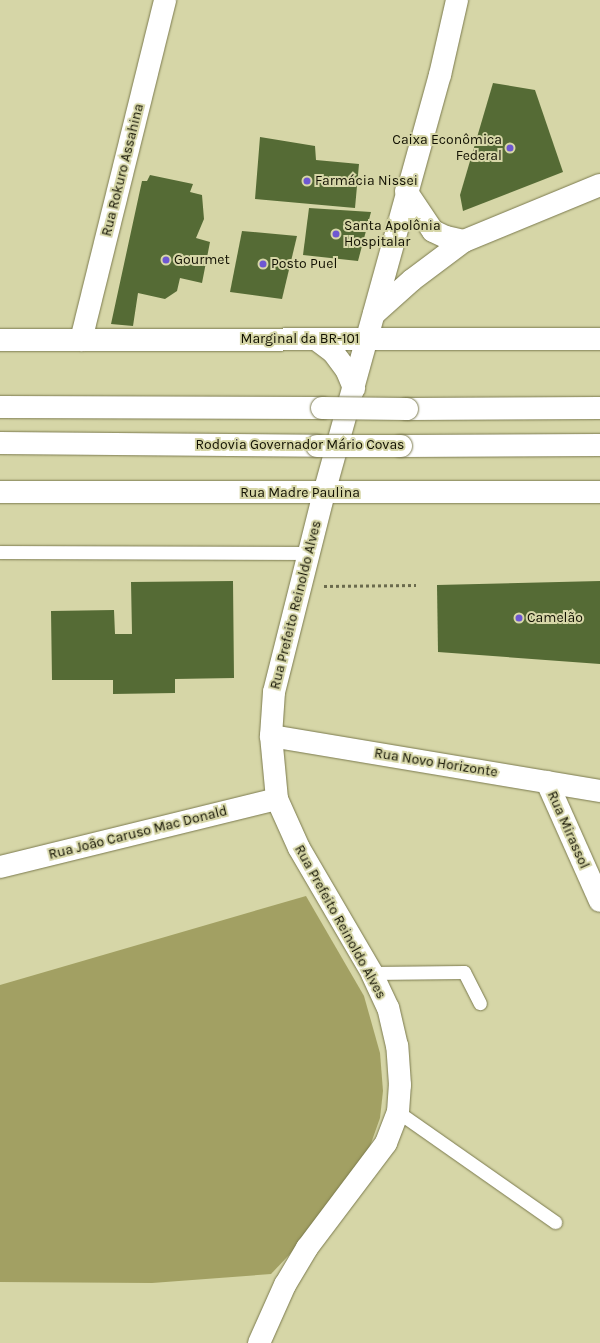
<!DOCTYPE html>
<meta charset="utf-8">
<style>
body{margin:0}
#map{position:relative;width:600px;height:1343px;overflow:hidden;background:#d6d6a7;font-family:Karla,sans-serif}
div>[style]{position:absolute}
[style*='--x']{left:calc(var(--x)*1px);top:calc(var(--y)*1px);width:calc(var(--w)*1px);rotate:calc(var(--a)*1deg)}
.forest>*{inset:0;background:#a2a063}
.building>*{inset:0;background:#556b35}
.path>*{height:2.5px;margin-top:-1.25px;transform-origin:0;background:repeating-linear-gradient(90deg,#6b6b4d 0 3px,transparent 0 6px)}
.roads{filter:drop-shadow(0 0 1px #7b7a4e) drop-shadow(0 0 1px #7b7a4e)}
.service>*{height:13px;margin:-6.5px;padding:0 6.5px;transform-origin:6.5px;border-radius:6.5px;background:#fff}
.minor>*{height:22px;margin:-11px;padding:0 11px;transform-origin:11px;border-radius:11px;background:#fff}
.secondary>*{height:22px;margin:-11px;padding:0 11px;transform-origin:11px;border-radius:11px;background:#fff}
.primary>*{height:22px;margin:-11px;padding:0 11px;transform-origin:11px;border-radius:11px;background:#fff}
.motorway>*{height:22px;margin:-11px;padding:0 11px;transform-origin:11px;border-radius:11px;background:#fff}
.bridges{filter:drop-shadow(0 0 1px #7b7a4e) drop-shadow(0 0 1px #7b7a4e)}
.motorway-bridge>*{height:22px;margin:-11px;padding:0 11px;transform-origin:11px;border-radius:11px;background:#fff}
.dots>*{width:11px;height:11px;translate:-50% -50%;box-sizing:border-box;border:2px solid #d6d6a7;border-radius:50%}
span{translate:-50% -50%;white-space:nowrap;text-align:center;line-height:1.15;-webkit-text-stroke:4px #d6d6a7;paint-order:stroke}
.poi-label{font-size:14px;color:#121102}
.right{translate:-100% -50%;text-align:right}
.left{translate:0 -50%;text-align:left}
.street-label{font-size:14px;color:#121102}
</style>
<div id="map">
<div class="forest">
<div style="clip-path:polygon(306px 896px,364px 996px,380px 1053px,383px 1091px,380px 1118px,369px 1149px,290px 1254px,271px 1274px,152px 1283px,0 1282px,0 985px)"></div>
</div>
<div class="building">
<div style="clip-path:polygon(493px 83px,535px 90px,563px 172px,463px 211px,460px 195px)"></div>
<div style="clip-path:polygon(260px 137px,315px 146px,316px 160px,359px 164px,355px 208px,255px 199px)"></div>
<div style="clip-path:polygon(150px 175px,193px 184px,190px 192px,202px 195px,204px 219px,196px 238px,210px 242px,202px 283px,180px 278px,177px 291px,165px 299px,138px 293px,133px 326px,111px 324px,142px 181px,147px 181px)"></div>
<div style="clip-path:polygon(309px 208px,371px 212px,358px 261px,303px 255px)"></div>
<div style="clip-path:polygon(242px 231px,297px 236px,282px 299px,230px 292px)"></div>
<div style="clip-path:polygon(233px 581px,234px 678px,175px 679px,175px 693px,113px 694px,113px 680px,52px 680px,51px 611px,114px 610px,115px 634px,132px 634px,131px 582px)"></div>
<div style="clip-path:polygon(600px 581px,600px 664px,438px 652px,437px 585px)"></div>
</div>
<div class="path">
<div style="--x:324;--y:586;--w:92;--a:-0.6"></div>
</div>
<div class="roads">
<div class="service">
<div style="--x:0;--y:552;--w:309;--a:0.2"></div>
<div style="--x:372;--y:973;--w:92;--a:-0.6"></div>
<div style="--x:464;--y:972;--w:35;--a:63"></div>
<div style="--x:398;--y:1112;--w:192;--a:35"></div>
</div>
<div class="minor">
<div style="--x:81;--y:340;--w:350;--a:-76.1"></div>
<div style="--x:547;--y:782;--w:130;--a:66"></div>
</div>
<div class="secondary">
<div style="--x:271;--y:736;--w:334;--a:9.5"></div>
<div style="--x:0;--y:867;--w:285;--a:-13.8"></div>
<div style="--x:259;--y:1343;--w:64;--a:-65.9"></div>
<div style="--x:285;--y:1285;--w:43;--a:-59.3"></div>
<div style="--x:307;--y:1248;--w:131;--a:-53"></div>
<div style="--x:386;--y:1143;--w:33;--a:-69"></div>
<div style="--x:398;--y:1112;--w:27;--a:-86"></div>
<div style="--x:400;--y:1085;--w:39;--a:-94"></div>
<div style="--x:397;--y:1046;--w:39;--a:-103"></div>
<div style="--x:388;--y:1008;--w:38;--a:-115"></div>
<div style="--x:372;--y:973;--w:145;--a:-120.3"></div>
<div style="--x:299;--y:848;--w:54;--a:-114.2"></div>
<div style="--x:277;--y:799;--w:63;--a:-95.4"></div>
<div style="--x:271;--y:736;--w:44;--a:-86.1"></div>
<div style="--x:274;--y:692;--w:205;--a:-75.9"></div>
</div>
<div class="primary">
<div style="--x:406;--y:191;--w:48;--a:56"></div>
<div style="--x:433;--y:231;--w:14;--a:25"></div>
<div style="--x:446;--y:237;--w:18;--a:13"></div>
<div style="--x:374;--y:314;--w:51;--a:-41.8"></div>
<div style="--x:412;--y:280;--w:65;--a:-36.9"></div>
<div style="--x:464;--y:241;--w:147;--a:-22.4"></div>
<div style="--x:0;--y:340;--w:600;--a:-0.1"></div>
<div style="--x:317;--y:340;--w:20;--a:37"></div>
<div style="--x:333;--y:352;--w:21;--a:53"></div>
<div style="--x:346;--y:369;--w:21;--a:67"></div>
<div style="--x:0;--y:492;--w:600;--a:0"></div>
<div style="--x:324;--y:493;--w:434;--a:-74.5"></div>
<div style="--x:440;--y:75;--w:77;--a:-77.2"></div>
</div>
<div class="motorway">
<div style="--x:0;--y:407;--w:322;--a:0.2"></div>
<div style="--x:407;--y:409;--w:193;--a:-0.3"></div>
<div style="--x:0;--y:443;--w:317;--a:0.5"></div>
<div style="--x:401;--y:446;--w:199;--a:-0.3"></div>
</div>
</div>
<div class="bridges">
<div class="motorway-bridge">
<div style="--x:322;--y:408;--w:85;--a:0.7"></div>
<div style="--x:317;--y:446;--w:84;--a:0"></div>
</div>
</div>
<div class="dots">
<div style="left:510px;top:148px;background:#6e58d2"></div>
<div style="left:307px;top:181px;background:#6e58d2"></div>
<div style="left:336px;top:234px;background:#6e58d2"></div>
<div style="left:166px;top:260px;background:#6e58d2"></div>
<div style="left:263px;top:264px;background:#6e58d2"></div>
<div style="left:519px;top:618px;background:#6e58d2"></div>
</div>
<div class="poi-label">
<span class="right" style="left:502px;top:148px">Caixa Econômica<br>Federal</span>
<span class="left" style="left:315px;top:181px">Farmácia Nissei</span>
<span class="left" style="left:344px;top:234px">Santa Apolônia<br>Hospitalar</span>
<span class="left" style="left:174px;top:260px">Gourmet</span>
<span class="left" style="left:271px;top:264px">Posto Puel</span>
<span class="left" style="left:527px;top:618px">Camelão</span>
</div>
<div class="street-label">
<span style="left:123px;top:170px;rotate:-76deg">Rua Rokuro Assahina</span>
<span style="left:300px;top:339px">Marginal da BR-101</span>
<span style="left:300px;top:445px">Rodovia Governador Mário Covas</span>
<span style="left:300px;top:493px">Rua Madre Paulina</span>
<span style="left:296px;top:605px;rotate:-76deg">Rua Prefeito Reinoldo Alves</span>
<span style="left:436px;top:763px;rotate:9deg">Rua Novo Horizonte</span>
<span style="left:568px;top:830px;rotate:66deg">Rua Mirassol</span>
<span style="left:138px;top:833px;rotate:-14deg">Rua João Caruso Mac Donald</span>
<span style="left:340px;top:922px;rotate:61deg">Rua Prefeito Reinoldo Alves</span>
</div>
</div>
